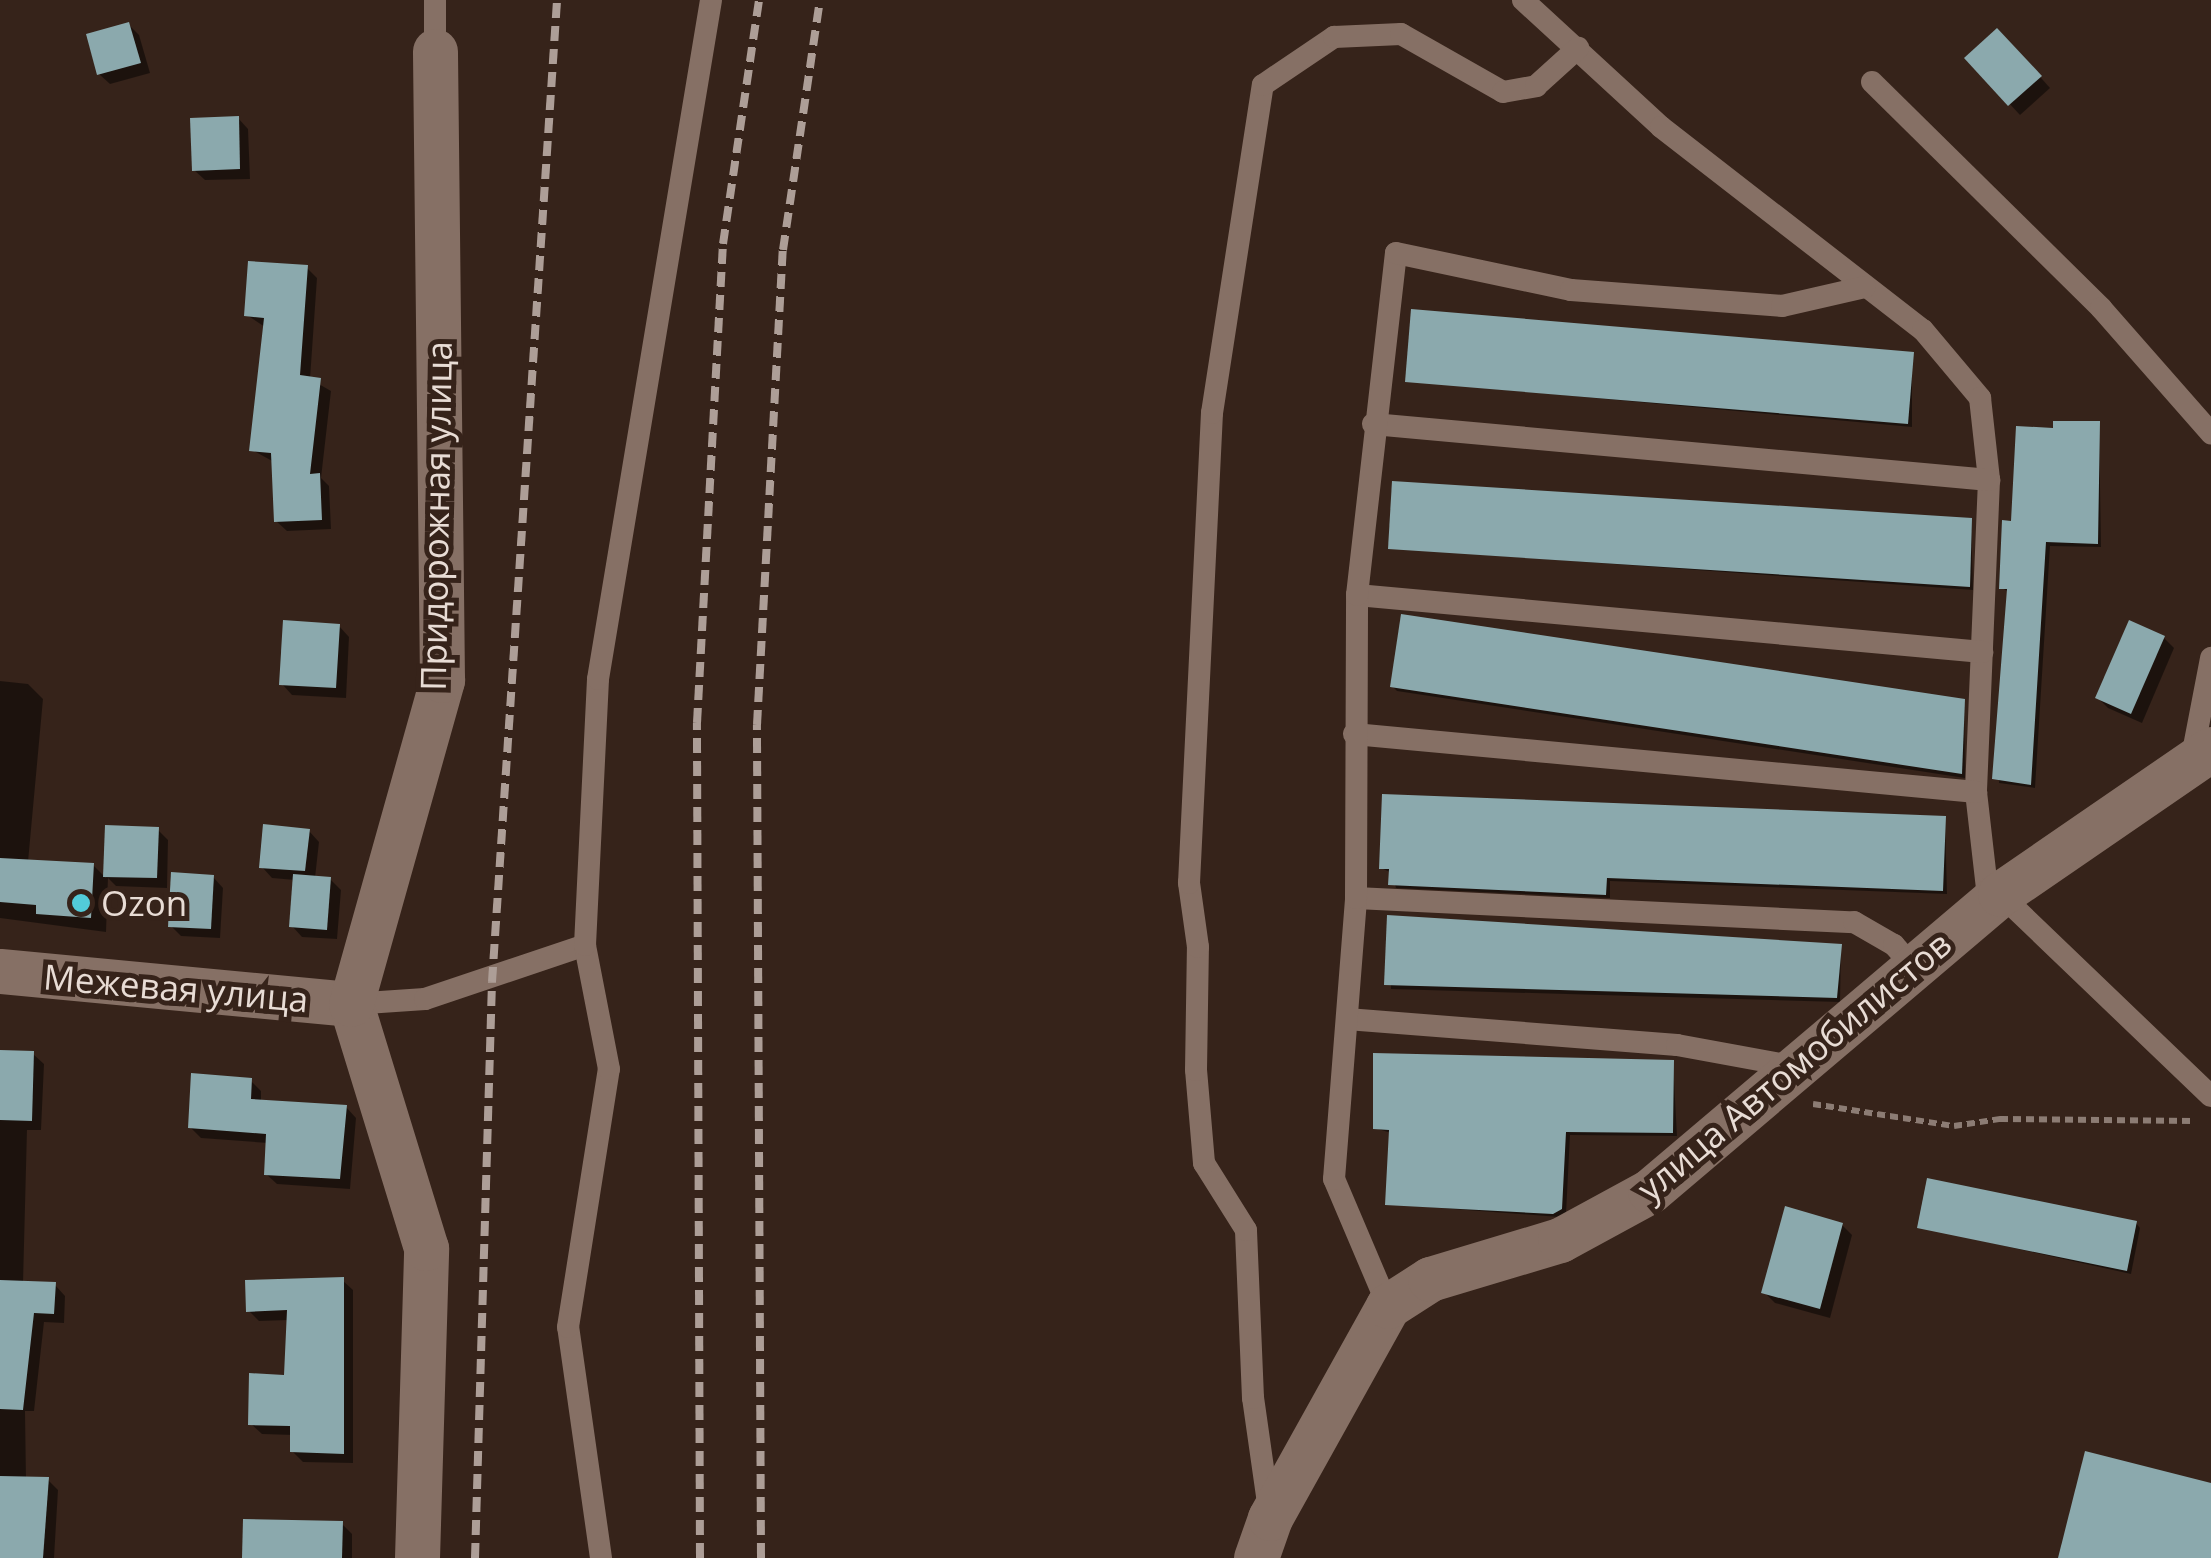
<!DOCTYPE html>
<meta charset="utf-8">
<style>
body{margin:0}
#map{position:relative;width:2211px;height:1558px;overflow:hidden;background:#36231a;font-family:"Open Sans",sans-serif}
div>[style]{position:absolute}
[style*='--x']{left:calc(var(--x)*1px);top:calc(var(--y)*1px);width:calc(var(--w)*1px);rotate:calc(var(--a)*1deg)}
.shadow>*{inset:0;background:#0007}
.building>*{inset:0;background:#8ba9ad}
.path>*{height:6px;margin-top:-3px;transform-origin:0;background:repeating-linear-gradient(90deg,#8c7c74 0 8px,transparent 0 13px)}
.lane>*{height:22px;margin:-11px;padding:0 11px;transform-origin:11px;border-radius:11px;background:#867065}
.street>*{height:45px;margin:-22.5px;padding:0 22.5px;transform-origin:22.5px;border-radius:22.5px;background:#867065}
.rail>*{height:8px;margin-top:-4px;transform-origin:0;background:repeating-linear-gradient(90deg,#ad9e97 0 15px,transparent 0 23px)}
.dots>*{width:28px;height:28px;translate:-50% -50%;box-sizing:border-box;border:5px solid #36231a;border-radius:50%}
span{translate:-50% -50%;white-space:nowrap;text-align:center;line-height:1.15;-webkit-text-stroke:10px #36231a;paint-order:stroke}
.street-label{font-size:35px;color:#e8dcd5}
.poi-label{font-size:35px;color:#e8dcd5}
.left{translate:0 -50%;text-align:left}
</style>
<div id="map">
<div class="shadow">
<div style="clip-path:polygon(128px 24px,139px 35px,150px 73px,110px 84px,99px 74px)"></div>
<div style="clip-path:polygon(2008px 41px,2050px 88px,2020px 115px,1967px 58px)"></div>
<div style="clip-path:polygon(238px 118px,248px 129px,250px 179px,205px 180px,194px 170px)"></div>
<div style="clip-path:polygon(306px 267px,317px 278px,310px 379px,331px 391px,321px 478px,329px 486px,331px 529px,287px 531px,276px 521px,274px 462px,252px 450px,265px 327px,247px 315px)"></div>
<div style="clip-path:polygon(1912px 354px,1912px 427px,1408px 381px)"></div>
<div style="clip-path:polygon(2099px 424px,2101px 547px,2050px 546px,2035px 788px,1999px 783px,2009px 592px,2002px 588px,2013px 523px,2055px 431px)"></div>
<div style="clip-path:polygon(1971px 521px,1973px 590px,1391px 548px)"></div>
<div style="clip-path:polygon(339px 626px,349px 637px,346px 698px,292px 695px,282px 684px)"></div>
<div style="clip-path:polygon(2164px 638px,2174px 648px,2142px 723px,2108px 708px,2098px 698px)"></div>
<div style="clip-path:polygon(0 681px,28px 684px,43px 699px,28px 862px,93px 865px,106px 878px,108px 828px,158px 830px,168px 840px,167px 888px,116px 886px,108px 878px,106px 932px,0 918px)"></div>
<div style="clip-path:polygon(1392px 686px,1964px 701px,1965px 778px,1397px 691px)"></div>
<div style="clip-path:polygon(1945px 818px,1947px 894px,1610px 881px,1610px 898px,1396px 888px,1392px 873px,1381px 868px)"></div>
<div style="clip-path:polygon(309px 831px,319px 842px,315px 878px,330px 879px,341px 890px,337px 939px,302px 937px,292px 926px,295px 880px,272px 878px,262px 867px)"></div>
<div style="clip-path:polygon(213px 877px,223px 888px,220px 938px,181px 936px,171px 926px)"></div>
<div style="clip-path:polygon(1389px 917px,1841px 947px,1840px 1002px,1391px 989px)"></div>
<div style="clip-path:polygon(0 1053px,33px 1054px,44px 1064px,41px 1130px,27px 1130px,23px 1284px,55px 1285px,65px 1296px,64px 1323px,44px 1322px,34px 1411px,25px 1411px,26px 1479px,48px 1480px,58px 1490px,54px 1558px,0 1558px)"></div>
<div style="clip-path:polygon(1673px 1062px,1677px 1136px,1570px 1135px,1566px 1214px,1559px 1217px,1388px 1204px,1391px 1133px,1375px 1128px)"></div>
<div style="clip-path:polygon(251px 1081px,261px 1091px,261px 1102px,346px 1107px,356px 1118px,350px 1189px,277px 1184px,266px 1174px,268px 1143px,201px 1138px,190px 1127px)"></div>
<div style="clip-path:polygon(2136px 1223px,2140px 1228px,2131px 1274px,1920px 1227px)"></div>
<div style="clip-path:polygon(1842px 1225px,1852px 1235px,1830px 1318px,1775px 1303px,1764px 1292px)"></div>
<div style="clip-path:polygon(342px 1280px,353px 1290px,353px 1463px,303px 1462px,292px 1451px,293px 1435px,262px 1434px,251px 1424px,286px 1378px,289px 1320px,259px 1321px,248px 1310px)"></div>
<div style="clip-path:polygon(342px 1524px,352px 1534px,352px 1558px,244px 1558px)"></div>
</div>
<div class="building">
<div style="clip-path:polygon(129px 22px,141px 63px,97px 75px,86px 34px)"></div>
<div style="clip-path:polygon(1997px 28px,2042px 76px,2008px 106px,1964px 58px)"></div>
<div style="clip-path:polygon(239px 116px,240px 169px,192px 171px,190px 118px)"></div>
<div style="clip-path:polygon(248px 261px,308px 265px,300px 375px,321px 378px,310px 474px,320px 473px,322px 520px,274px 522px,271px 453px,249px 451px,264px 318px,244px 316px)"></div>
<div style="clip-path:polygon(1411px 309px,1914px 352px,1908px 424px,1405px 382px)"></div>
<div style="clip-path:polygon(2053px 421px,2100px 421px,2098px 544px,2046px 542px,2031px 785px,1992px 779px,2007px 589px,1999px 589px,2002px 520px,2011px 521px,2016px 426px,2053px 428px)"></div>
<div style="clip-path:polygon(1392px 481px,1972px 518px,1970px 587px,1388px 549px)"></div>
<div style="clip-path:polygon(1401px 614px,1965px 699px,1962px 774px,1390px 687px)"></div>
<div style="clip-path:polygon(283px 620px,340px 624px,336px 688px,279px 685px)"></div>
<div style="clip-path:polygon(2129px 620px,2165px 636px,2131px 714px,2095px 698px)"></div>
<div style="clip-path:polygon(1382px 794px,1946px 816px,1943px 891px,1607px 878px,1606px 895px,1388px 885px,1389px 869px,1379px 869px)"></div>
<div style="clip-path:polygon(263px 824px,310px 829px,305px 871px,259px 868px)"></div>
<div style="clip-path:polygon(105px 825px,159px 827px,157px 878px,103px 877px)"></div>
<div style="clip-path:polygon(0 858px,94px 863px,91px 918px,36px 914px,36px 905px,0 902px)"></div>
<div style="clip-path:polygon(171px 872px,214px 875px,211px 929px,168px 927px)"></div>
<div style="clip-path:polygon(293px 874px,331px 877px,327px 930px,289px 927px)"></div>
<div style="clip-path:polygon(1387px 915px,1842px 944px,1837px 998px,1384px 985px)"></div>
<div style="clip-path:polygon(0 1050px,34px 1051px,32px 1121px,0 1120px)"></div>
<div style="clip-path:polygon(1373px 1053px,1674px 1060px,1673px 1133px,1566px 1132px,1562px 1209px,1553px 1214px,1385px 1205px,1389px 1130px,1373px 1129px)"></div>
<div style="clip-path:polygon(191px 1073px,252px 1078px,251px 1099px,347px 1105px,340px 1179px,264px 1175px,266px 1134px,188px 1128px)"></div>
<div style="clip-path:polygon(1927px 1178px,2137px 1221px,2127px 1271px,1917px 1228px)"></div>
<div style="clip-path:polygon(1785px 1206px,1843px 1223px,1820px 1309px,1761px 1293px)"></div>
<div style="clip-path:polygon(344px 1277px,344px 1454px,290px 1452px,290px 1426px,248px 1425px,249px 1373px,284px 1375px,287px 1310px,246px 1312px,245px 1280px)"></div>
<div style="clip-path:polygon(0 1280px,56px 1282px,54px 1314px,34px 1313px,23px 1410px,0 1409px)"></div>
<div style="clip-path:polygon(2085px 1451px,2211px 1483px,2211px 1558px,2058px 1558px)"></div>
<div style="clip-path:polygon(0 1476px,49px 1477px,43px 1558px,0 1558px)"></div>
<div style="clip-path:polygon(243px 1519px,343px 1521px,342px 1558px,242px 1558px)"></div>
</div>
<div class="path">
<div style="--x:1813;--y:1104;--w:143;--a:8.9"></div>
<div style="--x:1954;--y:1126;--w:47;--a:-8.7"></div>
<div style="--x:2000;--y:1119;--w:193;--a:0.6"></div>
</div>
<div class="lane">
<div style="--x:1523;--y:0;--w:188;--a:42.6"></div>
<div style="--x:1661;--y:127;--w:331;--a:37.8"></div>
<div style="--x:1923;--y:330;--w:89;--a:50"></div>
<div style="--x:1980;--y:398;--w:82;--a:83.7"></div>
<div style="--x:1989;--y:480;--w:312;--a:92.4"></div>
<div style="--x:1976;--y:792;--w:98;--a:83.5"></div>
<div style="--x:1987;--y:889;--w:14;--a:21"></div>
<div style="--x:2000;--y:894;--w:292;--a:43.8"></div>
<div style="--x:435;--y:51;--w:51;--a:-90"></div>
<div style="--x:1872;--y:82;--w:322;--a:44.6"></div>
<div style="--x:2101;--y:308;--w:167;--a:48.7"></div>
<div style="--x:1373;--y:424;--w:619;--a:5.19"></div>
<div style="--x:1357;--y:595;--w:628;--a:5.21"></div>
<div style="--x:1354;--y:734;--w:625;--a:5.33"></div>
<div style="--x:2192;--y:757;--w:101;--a:-79.1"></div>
<div style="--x:1356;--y:898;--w:499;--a:2.8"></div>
<div style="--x:1854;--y:922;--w:46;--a:29.9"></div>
<div style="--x:1894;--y:945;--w:30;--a:49"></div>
<div style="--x:351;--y:1004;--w:74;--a:-3.9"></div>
<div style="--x:425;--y:999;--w:169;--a:-18.6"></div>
<div style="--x:1347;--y:1019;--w:331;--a:4.5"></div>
<div style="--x:1677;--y:1045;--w:122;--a:10.4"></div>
<div style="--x:1388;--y:1306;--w:138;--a:-113"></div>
<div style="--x:1334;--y:1179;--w:282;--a:-85.5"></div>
<div style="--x:1356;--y:898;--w:303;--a:-89.8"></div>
<div style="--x:1357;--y:595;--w:344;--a:-83.5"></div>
<div style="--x:1396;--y:253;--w:179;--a:11.9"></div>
<div style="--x:1571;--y:290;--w:212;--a:4.3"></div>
<div style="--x:1782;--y:306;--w:85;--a:-12.9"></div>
<div style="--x:1269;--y:1510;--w:113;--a:-98.1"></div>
<div style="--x:1253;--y:1398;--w:168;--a:-92.4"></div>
<div style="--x:1246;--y:1230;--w:79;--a:-122.1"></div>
<div style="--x:1204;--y:1163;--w:93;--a:-94.9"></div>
<div style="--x:1196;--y:1070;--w:123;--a:-89.1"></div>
<div style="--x:1198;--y:947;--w:65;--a:-98"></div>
<div style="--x:1189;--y:883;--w:471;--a:-87.2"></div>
<div style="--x:1212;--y:413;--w:332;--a:-81.2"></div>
<div style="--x:1263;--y:85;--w:86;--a:-34.1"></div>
<div style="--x:1334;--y:37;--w:67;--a:-2.6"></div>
<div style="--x:1401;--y:34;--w:117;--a:29.6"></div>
<div style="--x:1503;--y:92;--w:34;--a:-10"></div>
<div style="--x:1536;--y:86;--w:57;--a:-42.1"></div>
<div style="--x:601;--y:1558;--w:233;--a:-98.1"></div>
<div style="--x:568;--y:1327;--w:261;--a:-81"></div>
<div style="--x:609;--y:1069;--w:126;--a:-101"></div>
<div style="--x:585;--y:945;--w:266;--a:-87.2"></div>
<div style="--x:598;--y:679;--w:688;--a:-80.55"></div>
</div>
<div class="street">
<div style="--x:0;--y:971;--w:353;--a:5.4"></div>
<div style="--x:417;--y:1558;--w:310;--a:-88.3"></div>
<div style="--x:426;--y:1248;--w:255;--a:-107.1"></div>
<div style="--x:351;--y:1004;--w:337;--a:-74.3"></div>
<div style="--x:442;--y:680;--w:629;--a:-90.64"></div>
<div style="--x:1256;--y:1558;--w:42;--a:-70.7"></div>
<div style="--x:1270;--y:1518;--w:243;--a:-60.9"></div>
<div style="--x:1388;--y:1306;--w:50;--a:-32.7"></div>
<div style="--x:1430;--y:1279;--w:136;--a:-16.7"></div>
<div style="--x:1560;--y:1240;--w:102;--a:-28.6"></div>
<div style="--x:1650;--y:1191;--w:459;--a:-40.3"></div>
<div style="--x:2000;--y:894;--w:256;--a:-34.5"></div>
</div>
<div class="rail">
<div style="--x:475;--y:1558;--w:576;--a:-88.31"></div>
<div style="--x:492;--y:982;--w:984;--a:-86.21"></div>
<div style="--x:700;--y:1558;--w:835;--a:-90.21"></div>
<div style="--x:697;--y:723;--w:480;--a:-86.9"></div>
<div style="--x:723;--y:244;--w:247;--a:-81.6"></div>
<div style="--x:761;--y:1558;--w:833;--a:-90.28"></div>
<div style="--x:757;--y:725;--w:476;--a:-86.9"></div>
<div style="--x:783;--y:250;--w:253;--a:-81.6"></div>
</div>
<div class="dots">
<div style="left:81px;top:903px;background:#52cbd9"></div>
</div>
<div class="street-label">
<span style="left:436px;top:516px;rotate:-89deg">Придорожная улица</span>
<span style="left:176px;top:988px;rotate:5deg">Межевая улица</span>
<span style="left:1794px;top:1066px;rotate:-40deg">улица Автомобилистов</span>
</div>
<div class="poi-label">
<span class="left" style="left:101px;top:903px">Ozon</span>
</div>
</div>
